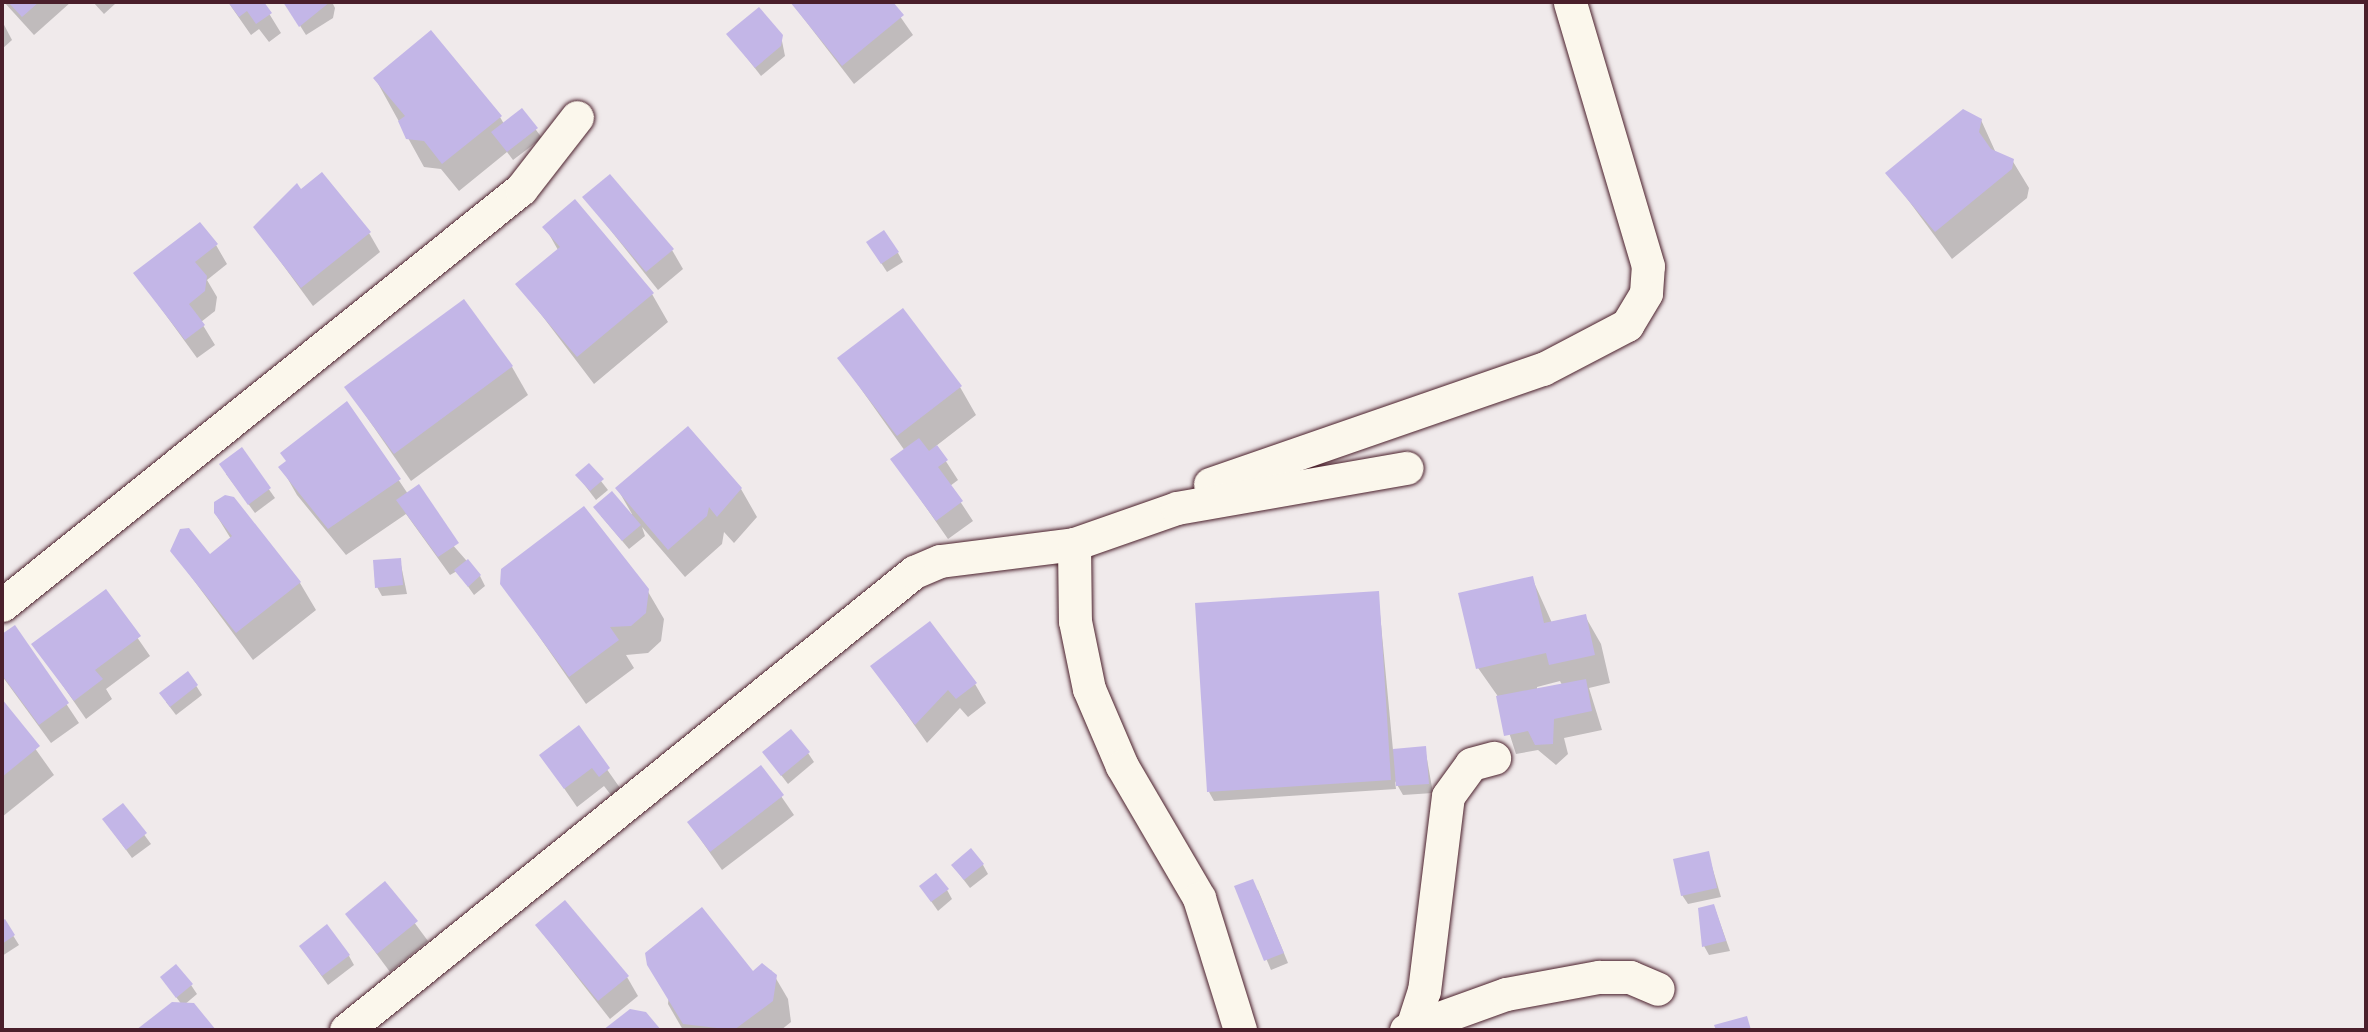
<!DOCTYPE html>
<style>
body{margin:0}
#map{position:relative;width:2368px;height:1032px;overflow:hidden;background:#f0eaeb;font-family:"Playpen Sans",sans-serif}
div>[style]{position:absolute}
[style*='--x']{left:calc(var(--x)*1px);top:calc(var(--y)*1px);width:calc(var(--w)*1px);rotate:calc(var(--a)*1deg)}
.shadow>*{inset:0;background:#0003}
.building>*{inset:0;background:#c3b6e7}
.roads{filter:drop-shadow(0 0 2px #4a1f2b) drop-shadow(0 0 2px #4a1f2b)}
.minor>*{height:33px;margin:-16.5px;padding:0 16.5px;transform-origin:16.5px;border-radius:16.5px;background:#fbf7ec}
span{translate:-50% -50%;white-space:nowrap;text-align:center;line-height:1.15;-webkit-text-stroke:5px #fbf7ec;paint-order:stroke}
.frame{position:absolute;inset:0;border:4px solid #4a1f2b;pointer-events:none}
</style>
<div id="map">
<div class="shadow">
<div style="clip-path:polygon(4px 2px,71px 2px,34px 35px)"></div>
<div style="clip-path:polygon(93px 2px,116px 2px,116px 3px,104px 14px)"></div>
<div style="clip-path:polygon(228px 2px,262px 2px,281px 33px,269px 42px,259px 29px,251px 35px)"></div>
<div style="clip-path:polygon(285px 2px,332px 2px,335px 8px,333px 18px,306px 35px)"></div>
<div style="clip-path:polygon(791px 2px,890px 2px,913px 35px,854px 84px)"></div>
<div style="clip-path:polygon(2px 21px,12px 40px,2px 49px)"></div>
<div style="clip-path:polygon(729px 35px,781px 36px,785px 56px,761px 76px)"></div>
<div style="clip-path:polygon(375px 78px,500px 117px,504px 124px,522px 111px,542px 138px,513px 160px,507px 152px,459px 191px,441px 169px,424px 167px)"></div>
<div style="clip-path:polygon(1981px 120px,1996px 153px,2012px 160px,2029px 188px,2027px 198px,1952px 259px,1888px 173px)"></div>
<div style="clip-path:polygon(301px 191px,369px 233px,380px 252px,313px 306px,255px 227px)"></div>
<div style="clip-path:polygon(585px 198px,672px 250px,683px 269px,658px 290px)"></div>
<div style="clip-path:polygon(545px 227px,652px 294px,668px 322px,594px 384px,518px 284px,558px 250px)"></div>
<div style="clip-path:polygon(216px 245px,227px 264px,207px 280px,217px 297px,215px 311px,201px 322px,215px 345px,197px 358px,136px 274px)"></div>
<div style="clip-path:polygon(874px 252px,898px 253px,903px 262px,887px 272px)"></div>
<div style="clip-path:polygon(839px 358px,960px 387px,976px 415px,936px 446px,958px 480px,950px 486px,973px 521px,948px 539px,893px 460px,905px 451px)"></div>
<div style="clip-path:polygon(512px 367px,528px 395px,411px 481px,346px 387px)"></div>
<div style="clip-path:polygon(347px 403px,408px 494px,480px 576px,485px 586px,474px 595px,457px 571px,450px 575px,406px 514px,346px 555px,297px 495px,281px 467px)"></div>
<div style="clip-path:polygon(241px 450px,275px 498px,255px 513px,226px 474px)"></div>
<div style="clip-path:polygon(589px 466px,608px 490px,596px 500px,577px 475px)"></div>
<div style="clip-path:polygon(617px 488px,741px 489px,757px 517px,734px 543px,724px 532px,722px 544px,685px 577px,642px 527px,645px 536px,629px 549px,601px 516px,632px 514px)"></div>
<div style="clip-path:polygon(215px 513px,300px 583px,316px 610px,253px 660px,172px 551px,209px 556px,231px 539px)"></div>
<div style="clip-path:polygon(400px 560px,407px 594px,382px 596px,377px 587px)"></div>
<div style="clip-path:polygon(evenodd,1532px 578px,1552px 623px,1585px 616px,1601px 644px,1610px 683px,1589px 688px,1602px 730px,1564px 738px,1568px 754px,1556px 765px,1538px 750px,1516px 754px,1497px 695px,1478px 668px,1532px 578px,1560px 681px,1562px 685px,1537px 690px,1537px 687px,1560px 681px)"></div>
<div style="clip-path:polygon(502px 583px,647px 590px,664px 619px,661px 641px,648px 653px,626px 655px,634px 668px,586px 704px)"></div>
<div style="clip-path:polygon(105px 591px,150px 656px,106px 689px,112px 699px,86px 719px,34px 644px)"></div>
<div style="clip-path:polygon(1378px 593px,1393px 750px,1425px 748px,1433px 793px,1403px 795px,1395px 781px,1396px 789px,1214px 801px,1209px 792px)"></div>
<div style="clip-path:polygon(15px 627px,79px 723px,51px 743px,2px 676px,2px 636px)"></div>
<div style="clip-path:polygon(873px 667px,975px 684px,986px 703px,968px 717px,960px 708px,927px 743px)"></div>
<div style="clip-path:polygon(188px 673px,202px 695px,176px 715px,166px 702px)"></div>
<div style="clip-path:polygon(2px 702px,54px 775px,2px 817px)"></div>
<div style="clip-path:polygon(578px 728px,620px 788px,611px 795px,604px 786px,577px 807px,541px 755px)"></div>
<div style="clip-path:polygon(764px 753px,808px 753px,814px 762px,788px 784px)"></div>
<div style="clip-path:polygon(761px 767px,794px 815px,722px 870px,689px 823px)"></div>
<div style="clip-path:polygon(123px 806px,151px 844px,132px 858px,110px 828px)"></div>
<div style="clip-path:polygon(1708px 853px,1721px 897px,1688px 904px,1682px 895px)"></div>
<div style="clip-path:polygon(983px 865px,988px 874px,970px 888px,953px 866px)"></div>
<div style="clip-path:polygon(385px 883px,428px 941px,390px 972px,347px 914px)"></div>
<div style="clip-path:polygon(921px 887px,947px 890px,952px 899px,938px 911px)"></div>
<div style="clip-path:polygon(1236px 887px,1258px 890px,1288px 963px,1271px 970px)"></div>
<div style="clip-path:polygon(1714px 906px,1730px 951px,1709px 955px,1704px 946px)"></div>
<div style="clip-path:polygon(4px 921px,19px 945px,2px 956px,2px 923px)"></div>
<div style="clip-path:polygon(537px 926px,627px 977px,638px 996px,610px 1019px)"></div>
<div style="clip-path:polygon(301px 947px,349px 956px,354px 965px,328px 985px)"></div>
<div style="clip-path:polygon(771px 970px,788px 999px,791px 1022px,781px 1030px,683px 1030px,668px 1004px,669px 994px)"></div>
<div style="clip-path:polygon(162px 978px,191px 985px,197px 994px,184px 1005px,194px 1005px,214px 1030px,139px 1030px,172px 1004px,182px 1005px)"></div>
</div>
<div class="building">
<div style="clip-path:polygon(8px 2px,39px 2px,22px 17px)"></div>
<div style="clip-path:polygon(228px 2px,264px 2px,272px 13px,256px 24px,247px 11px,239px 17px)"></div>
<div style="clip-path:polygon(283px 2px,330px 2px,299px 27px)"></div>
<div style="clip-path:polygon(790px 2px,893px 2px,904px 15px,842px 66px)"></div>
<div style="clip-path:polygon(759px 7px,783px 35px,781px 46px,755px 68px,726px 34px)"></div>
<div style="clip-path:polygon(431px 30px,502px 116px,442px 164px,424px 141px,406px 139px,398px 121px,405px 116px,373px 78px)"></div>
<div style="clip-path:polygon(522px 108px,538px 128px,507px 152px,491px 132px)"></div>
<div style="clip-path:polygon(1963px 109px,1982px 119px,1979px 132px,1991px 149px,2014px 159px,2012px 169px,1935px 232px,1885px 173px)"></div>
<div style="clip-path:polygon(322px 172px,371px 232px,301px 288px,253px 227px,297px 183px,301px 189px)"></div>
<div style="clip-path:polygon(610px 174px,674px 249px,646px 272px,582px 197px)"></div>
<div style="clip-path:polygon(575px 199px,654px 293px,577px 357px,515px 284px,560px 247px,542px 227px)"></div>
<div style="clip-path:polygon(200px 222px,218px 244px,195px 262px,207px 276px,205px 291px,189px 304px,205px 325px,185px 340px,133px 273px)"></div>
<div style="clip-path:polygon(884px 230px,899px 252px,881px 264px,866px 242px)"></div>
<div style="clip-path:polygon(464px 299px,513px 366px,394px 454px,344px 387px)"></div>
<div style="clip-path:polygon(903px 308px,962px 386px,897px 436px,837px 358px)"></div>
<div style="clip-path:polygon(347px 401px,401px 479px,328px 529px,278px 467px,286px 461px,280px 453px)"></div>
<div style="clip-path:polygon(688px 426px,742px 488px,717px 517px,709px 507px,707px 516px,668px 550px,615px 488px)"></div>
<div style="clip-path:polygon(919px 438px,929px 451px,937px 445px,948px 460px,938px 467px,963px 501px,936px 521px,890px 459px)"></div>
<div style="clip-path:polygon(242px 447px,271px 488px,248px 505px,219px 464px)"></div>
<div style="clip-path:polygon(589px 463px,604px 479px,590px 491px,575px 475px)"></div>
<div style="clip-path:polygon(419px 484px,459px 543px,438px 557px,396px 500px)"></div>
<div style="clip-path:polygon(612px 491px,641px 525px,622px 541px,593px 507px)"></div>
<div style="clip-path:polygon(225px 495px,234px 497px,301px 582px,236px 633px,170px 551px,180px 529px,189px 528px,210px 554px,232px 536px,214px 513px,214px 502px)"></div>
<div style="clip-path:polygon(584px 506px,649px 589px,646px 613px,631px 626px,610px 627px,619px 640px,569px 677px,500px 584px,501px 569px)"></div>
<div style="clip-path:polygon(401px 558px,403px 585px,375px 588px,373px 560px)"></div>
<div style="clip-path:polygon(468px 559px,481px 575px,468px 587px,454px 570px)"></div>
<div style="clip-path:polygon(1533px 576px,1544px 623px,1586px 614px,1595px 655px,1549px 665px,1546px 653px,1476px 669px,1458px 593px)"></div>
<div style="clip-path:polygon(106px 589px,141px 636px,95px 670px,103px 679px,74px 701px,31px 644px)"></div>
<div style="clip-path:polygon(1379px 591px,1391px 780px,1207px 792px,1195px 603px)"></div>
<div style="clip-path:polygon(930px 621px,977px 683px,956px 699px,948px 690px,915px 725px,870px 666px)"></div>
<div style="clip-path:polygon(15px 625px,69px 703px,39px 725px,2px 675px,2px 634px)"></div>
<div style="clip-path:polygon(188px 671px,198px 685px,170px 707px,159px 693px)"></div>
<div style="clip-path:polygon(1586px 679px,1592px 711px,1554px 719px,1553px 744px,1535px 745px,1528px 731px,1504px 736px,1496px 696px)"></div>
<div style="clip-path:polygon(2px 699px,40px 746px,2px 777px)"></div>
<div style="clip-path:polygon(579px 725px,610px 768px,599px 777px,592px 768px,564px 789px,539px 755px)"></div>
<div style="clip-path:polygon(791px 729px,810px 752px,781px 776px,762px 752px)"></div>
<div style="clip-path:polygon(1426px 746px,1429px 784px,1396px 786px,1393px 749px)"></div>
<div style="clip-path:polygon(761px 765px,784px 795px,710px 852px,687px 822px)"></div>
<div style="clip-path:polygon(123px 803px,147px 833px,126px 850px,102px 819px)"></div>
<div style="clip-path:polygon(971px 848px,984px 864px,964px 880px,951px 865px)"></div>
<div style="clip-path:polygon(1709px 851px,1717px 888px,1681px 896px,1673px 859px)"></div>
<div style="clip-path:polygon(936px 873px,949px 889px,931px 902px,919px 886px)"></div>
<div style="clip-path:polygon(1253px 879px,1284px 953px,1264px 961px,1234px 886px)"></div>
<div style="clip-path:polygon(385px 881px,418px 921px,377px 954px,345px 914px)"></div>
<div style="clip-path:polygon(565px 900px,629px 976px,598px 1001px,535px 925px)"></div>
<div style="clip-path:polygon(1714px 904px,1726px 941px,1702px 947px,1698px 908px)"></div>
<div style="clip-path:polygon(702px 907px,753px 971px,762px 963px,777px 975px,773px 1001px,734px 1030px,683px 1024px,647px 965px,645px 953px)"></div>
<div style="clip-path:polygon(5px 919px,15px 935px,2px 944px,2px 921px)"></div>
<div style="clip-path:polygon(327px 924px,350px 955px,322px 976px,299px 946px)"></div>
<div style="clip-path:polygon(176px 964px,193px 984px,176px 998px,160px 977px)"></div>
<div style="clip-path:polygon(172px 1002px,194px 1003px,216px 1030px,136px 1030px)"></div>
<div style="clip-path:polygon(630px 1009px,646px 1012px,661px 1030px,603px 1030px)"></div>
<div style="clip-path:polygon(1747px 1016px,1751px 1030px,1716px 1030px,1714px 1025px)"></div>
</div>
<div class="roads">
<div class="minor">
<div style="--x:1210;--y:484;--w:352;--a:-19.1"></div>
<div style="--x:1543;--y:369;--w:95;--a:-27.6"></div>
<div style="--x:1627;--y:325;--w:37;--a:-59"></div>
<div style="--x:1646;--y:293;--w:27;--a:-86"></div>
<div style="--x:1648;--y:266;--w:275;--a:-106.5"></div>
<div style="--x:1074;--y:544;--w:77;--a:89.3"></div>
<div style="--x:1075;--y:621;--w:69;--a:78.4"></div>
<div style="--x:1089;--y:689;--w:84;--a:66.8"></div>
<div style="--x:1122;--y:766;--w:153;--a:59.7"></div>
<div style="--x:1199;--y:898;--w:138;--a:72.7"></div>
<div style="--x:2;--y:605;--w:665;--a:-38.71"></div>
<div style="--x:521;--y:189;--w:91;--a:-52.1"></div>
<div style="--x:1413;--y:1024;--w:35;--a:-72"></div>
<div style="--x:1424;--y:991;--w:196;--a:-83"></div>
<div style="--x:1448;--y:796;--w:39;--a:-54"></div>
<div style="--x:1471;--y:764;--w:24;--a:-15"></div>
<div style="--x:346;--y:1030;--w:730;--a:-38.88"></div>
<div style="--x:914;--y:572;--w:28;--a:-23"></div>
<div style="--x:940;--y:561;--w:135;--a:-7.2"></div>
<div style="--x:1074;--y:544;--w:109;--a:-19.3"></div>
<div style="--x:1177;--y:508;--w:233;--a:-9.9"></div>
<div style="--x:1406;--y:1030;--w:106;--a:-19.8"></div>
<div style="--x:1506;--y:994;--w:95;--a:-10.4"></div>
<div style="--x:1599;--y:977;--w:31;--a:0"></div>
<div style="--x:1630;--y:977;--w:30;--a:23"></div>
</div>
</div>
<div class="frame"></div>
</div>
